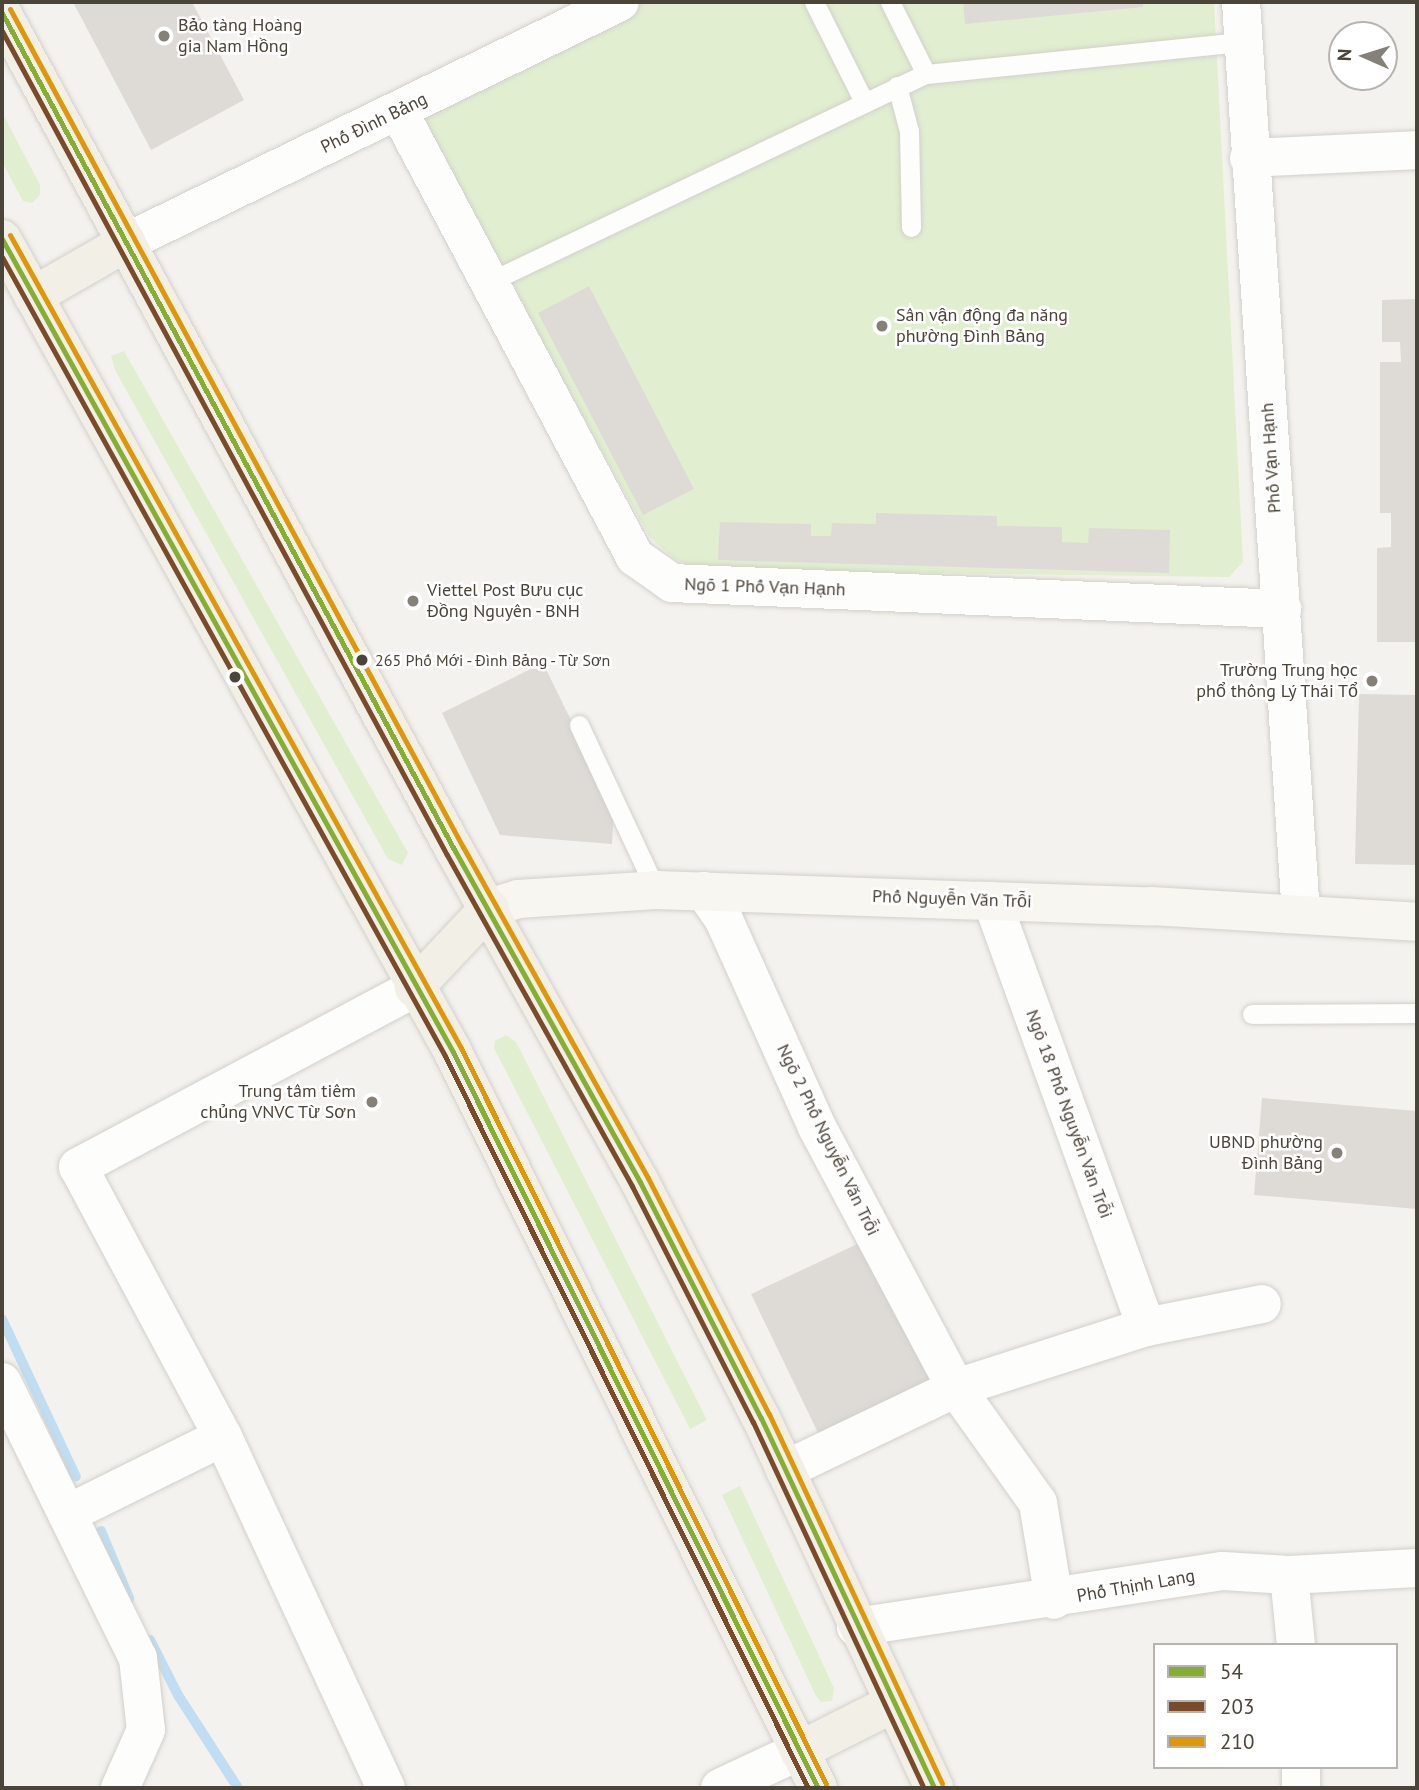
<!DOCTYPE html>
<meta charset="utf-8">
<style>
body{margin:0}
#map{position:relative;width:1419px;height:1790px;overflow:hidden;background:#f4f2ee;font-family:"PT Sans",sans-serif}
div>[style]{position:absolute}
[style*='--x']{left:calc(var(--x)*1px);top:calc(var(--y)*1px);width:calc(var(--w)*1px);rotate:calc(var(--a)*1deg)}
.green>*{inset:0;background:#e1eecf}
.stream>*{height:10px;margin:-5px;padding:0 5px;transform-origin:5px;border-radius:5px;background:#c0ddf1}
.building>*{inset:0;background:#dedbd6}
.roads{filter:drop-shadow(0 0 2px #d2d0cb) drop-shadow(0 0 2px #d2d0cb)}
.lane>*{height:19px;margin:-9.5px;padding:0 9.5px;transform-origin:9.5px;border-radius:9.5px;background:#fdfdfc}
.street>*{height:38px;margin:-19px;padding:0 19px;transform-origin:19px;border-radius:19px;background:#fdfdfc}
.secondary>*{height:38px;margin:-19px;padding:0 19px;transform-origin:19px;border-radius:19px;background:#f7f6f1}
.primary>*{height:38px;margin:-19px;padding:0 19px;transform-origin:19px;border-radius:19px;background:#f2efe6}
.bus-1>*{height:5px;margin:-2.5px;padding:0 2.5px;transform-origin:2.5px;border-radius:2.5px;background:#84af33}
.bus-2>*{height:5px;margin:-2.5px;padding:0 2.5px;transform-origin:2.5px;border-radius:2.5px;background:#7a4b2a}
.bus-3>*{height:5px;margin:-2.5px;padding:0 2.5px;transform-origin:2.5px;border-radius:2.5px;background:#dd9709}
.dots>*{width:19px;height:19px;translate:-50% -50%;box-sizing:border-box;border:4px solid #fff;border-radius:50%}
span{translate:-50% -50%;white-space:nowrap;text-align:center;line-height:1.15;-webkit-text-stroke:5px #fff;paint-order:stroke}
.bus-label{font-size:16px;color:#4b4439}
.left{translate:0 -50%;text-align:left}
.poi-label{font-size:18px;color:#4b4439}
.right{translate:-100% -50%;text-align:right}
.street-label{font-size:18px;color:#4b4439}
.frame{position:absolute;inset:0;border:4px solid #4b4439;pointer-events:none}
.legend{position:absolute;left:1153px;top:1643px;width:245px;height:126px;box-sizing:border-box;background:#fff;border:2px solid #b7b4b0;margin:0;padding:9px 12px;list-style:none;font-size:21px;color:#4b4439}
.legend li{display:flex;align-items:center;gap:14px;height:35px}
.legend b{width:35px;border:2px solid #b7b4b0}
.north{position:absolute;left:1328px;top:21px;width:70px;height:70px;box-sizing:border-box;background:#fff;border:2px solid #b7b4b0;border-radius:50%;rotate:273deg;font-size:19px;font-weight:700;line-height:28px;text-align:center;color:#4b4439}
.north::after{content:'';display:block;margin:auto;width:24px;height:32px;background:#868178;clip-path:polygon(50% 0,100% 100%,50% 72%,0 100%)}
</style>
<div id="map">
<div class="green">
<div style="clip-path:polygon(644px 2px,1214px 2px,1243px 562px,1229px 577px,700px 570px,673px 558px,649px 536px,416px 116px)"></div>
<div style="clip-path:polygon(2px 112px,40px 185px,40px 195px,32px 203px,23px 201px,2px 162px)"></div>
<div style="clip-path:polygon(124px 351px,408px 853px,402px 865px,388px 859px,115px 370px,111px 356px)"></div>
<div style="clip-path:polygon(506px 1035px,516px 1042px,707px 1420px,690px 1429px,494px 1048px,495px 1041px)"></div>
<div style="clip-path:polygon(740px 1486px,834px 1688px,832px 1701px,821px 1702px,816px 1696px,722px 1495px)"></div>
</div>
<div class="stream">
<div style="--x:2;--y:1319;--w:174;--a:64.9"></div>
<div style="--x:101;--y:1531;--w:73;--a:67.3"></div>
<div style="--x:150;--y:1640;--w:62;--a:63"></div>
<div style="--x:178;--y:1695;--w:111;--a:57.2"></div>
</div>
<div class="building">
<div style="clip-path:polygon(73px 2px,192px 2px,244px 100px,151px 150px)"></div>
<div style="clip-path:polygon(963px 2px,1143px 2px,1143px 7px,965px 24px)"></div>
<div style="clip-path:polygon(589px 286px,694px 489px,643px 515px,538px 313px)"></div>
<div style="clip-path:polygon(1417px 299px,1417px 642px,1377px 642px,1377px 548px,1391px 547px,1391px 513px,1380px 513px,1380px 362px,1401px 362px,1400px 342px,1382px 342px,1382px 300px)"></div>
<div style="clip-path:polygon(876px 513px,997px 516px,997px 526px,1062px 527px,1062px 542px,1088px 543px,1089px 528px,1170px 530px,1169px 573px,718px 560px,720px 522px,811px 524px,811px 536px,831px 536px,832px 523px,876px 524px)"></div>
<div style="clip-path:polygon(543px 663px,614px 808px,612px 844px,500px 835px,442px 713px)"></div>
<div style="clip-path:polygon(1359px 694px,1417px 695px,1417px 865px,1355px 864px)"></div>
<div style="clip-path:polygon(1262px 1098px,1417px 1111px,1417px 1209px,1254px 1195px)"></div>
<div style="clip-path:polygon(870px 1238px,940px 1380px,821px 1439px,751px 1294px)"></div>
</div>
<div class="roads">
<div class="lane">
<div style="--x:814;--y:2;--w:110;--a:63.4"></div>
<div style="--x:890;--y:2;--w:80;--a:63.4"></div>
<div style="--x:897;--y:86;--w:47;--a:75.1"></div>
<div style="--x:909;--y:131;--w:96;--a:88.8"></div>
<div style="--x:489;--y:282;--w:484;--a:-25.5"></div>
<div style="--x:926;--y:74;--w:319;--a:-5.8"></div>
<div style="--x:579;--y:725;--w:182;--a:65"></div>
<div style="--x:1252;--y:1014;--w:165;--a:-0.3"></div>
</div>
<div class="street">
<div style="--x:1241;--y:2;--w:914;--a:86.24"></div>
<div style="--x:399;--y:112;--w:504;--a:62.06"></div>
<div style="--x:635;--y:557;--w:45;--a:35.1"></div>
<div style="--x:672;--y:583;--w:611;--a:2.44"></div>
<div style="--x:1249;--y:158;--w:168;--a:-2.7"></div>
<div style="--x:127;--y:242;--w:548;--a:-25.96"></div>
<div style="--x:704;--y:891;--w:35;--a:55"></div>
<div style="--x:724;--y:920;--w:227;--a:65.8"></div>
<div style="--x:817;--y:1127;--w:296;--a:62"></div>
<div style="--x:956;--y:1388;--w:141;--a:54.5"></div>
<div style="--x:1038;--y:1503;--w:98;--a:80.6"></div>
<div style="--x:992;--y:901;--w:453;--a:70.1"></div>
<div style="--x:2;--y:1382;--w:308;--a:63.8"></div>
<div style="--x:138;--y:1658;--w:72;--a:83.7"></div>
<div style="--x:146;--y:1730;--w:64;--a:114.1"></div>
<div style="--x:223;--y:1437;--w:387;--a:65.1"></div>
<div style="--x:785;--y:1470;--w:190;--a:-25.6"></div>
<div style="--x:956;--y:1388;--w:200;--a:-17.8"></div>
<div style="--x:1146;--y:1327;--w:118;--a:-11.2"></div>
<div style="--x:67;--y:1514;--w:174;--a:-26.3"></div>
<div style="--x:223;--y:1437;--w:306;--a:-118.2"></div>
<div style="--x:78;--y:1167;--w:381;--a:-28"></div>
<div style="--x:1289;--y:1575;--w:70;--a:84.3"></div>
<div style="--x:856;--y:1627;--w:371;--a:-8.7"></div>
<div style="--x:1223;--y:1571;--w:66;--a:3.5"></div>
<div style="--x:1289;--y:1575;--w:128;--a:-3.1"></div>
<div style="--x:1301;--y:1767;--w:21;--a:90"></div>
<div style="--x:720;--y:1788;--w:87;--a:-25.1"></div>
</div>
<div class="secondary">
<div style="--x:489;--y:908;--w:30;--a:-17"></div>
<div style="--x:518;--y:899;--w:138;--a:-3.7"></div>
<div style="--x:656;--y:890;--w:495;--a:1.9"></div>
<div style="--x:1151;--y:906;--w:266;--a:3.4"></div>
</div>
<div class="primary">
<div style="--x:2;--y:13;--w:953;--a:61.61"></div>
<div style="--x:455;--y:851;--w:379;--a:60.8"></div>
<div style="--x:640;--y:1182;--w:265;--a:62.9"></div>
<div style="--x:761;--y:1418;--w:408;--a:64.9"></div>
<div style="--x:2;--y:239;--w:930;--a:60.98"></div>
<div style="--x:453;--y:1052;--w:822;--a:63.62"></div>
<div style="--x:33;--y:296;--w:108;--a:-29.9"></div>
<div style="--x:414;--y:988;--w:110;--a:-46.8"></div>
<div style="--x:799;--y:1751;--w:104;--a:-26.8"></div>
</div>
</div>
<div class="bus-1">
<div style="--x:2;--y:13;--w:953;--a:61.61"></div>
<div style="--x:455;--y:851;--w:379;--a:60.8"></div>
<div style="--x:640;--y:1182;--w:265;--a:62.9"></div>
<div style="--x:761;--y:1418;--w:408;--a:64.9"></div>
<div style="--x:2;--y:239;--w:930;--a:60.98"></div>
<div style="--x:453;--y:1052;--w:822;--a:63.62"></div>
</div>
<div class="bus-2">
<div style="--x:2;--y:31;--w:936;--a:61.63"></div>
<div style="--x:447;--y:855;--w:379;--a:60.8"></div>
<div style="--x:632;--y:1186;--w:265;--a:62.9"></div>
<div style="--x:753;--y:1422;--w:404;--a:65"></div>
<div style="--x:2;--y:257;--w:914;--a:60.99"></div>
<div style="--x:445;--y:1056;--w:817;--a:63.62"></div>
</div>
<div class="bus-3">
<div style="--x:10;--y:9;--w:953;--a:61.61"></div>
<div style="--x:463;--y:847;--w:379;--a:60.8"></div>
<div style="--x:648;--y:1178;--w:265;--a:62.9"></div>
<div style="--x:769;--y:1414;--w:408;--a:64.9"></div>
<div style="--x:10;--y:235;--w:930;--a:60.98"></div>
<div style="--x:461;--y:1048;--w:822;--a:63.62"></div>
</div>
<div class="dots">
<div style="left:164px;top:36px;background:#868178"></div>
<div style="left:882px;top:326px;background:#868178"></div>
<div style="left:413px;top:601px;background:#868178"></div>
<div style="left:362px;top:660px;background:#4b4439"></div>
<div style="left:235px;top:677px;background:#4b4439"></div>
<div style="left:1372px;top:681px;background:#868178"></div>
<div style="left:372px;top:1102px;background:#868178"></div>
<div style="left:1337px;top:1153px;background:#868178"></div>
</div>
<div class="bus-label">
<span class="left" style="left:375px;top:660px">265 Phố Mới - Đình Bảng - Từ Sơn</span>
</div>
<div class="poi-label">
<span class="left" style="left:178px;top:36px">Bảo tàng Hoàng<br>gia Nam Hồng</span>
<span class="left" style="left:896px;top:326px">Sân vận động đa năng<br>phường Đình Bảng</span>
<span class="left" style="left:427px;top:601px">Viettel Post Bưu cục<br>Đồng Nguyên - BNH</span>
<span class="right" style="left:1358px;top:681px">Trường Trung học<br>phổ thông Lý Thái Tổ</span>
<span class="right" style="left:356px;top:1102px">Trung tâm tiêm<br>chủng VNVC Từ Sơn</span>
<span class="right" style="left:1323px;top:1153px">UBND phường<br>Đình Bảng</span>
</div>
<div class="street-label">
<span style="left:374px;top:123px;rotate:-26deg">Phố Đình Bảng</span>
<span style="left:1271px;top:458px;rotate:-94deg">Phố Vạn Hạnh</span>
<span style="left:765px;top:587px;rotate:2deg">Ngõ 1 Phố Vạn Hạnh</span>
<span style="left:952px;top:899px;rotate:2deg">Phố Nguyễn Văn Trỗi</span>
<span style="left:1069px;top:1114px;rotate:70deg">Ngõ 18 Phố Nguyễn Văn Trỗi</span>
<span style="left:828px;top:1140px;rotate:64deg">Ngõ 2 Phố Nguyễn Văn Trỗi</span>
<span style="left:1136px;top:1586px;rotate:-10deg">Phố Thịnh Lang</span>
</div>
<div class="frame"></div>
<ul class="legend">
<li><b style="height:9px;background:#84af33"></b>54</li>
<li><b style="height:9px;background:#7a4b2a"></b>203</li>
<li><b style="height:9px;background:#dd9709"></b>210</li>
</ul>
<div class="north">N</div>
</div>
